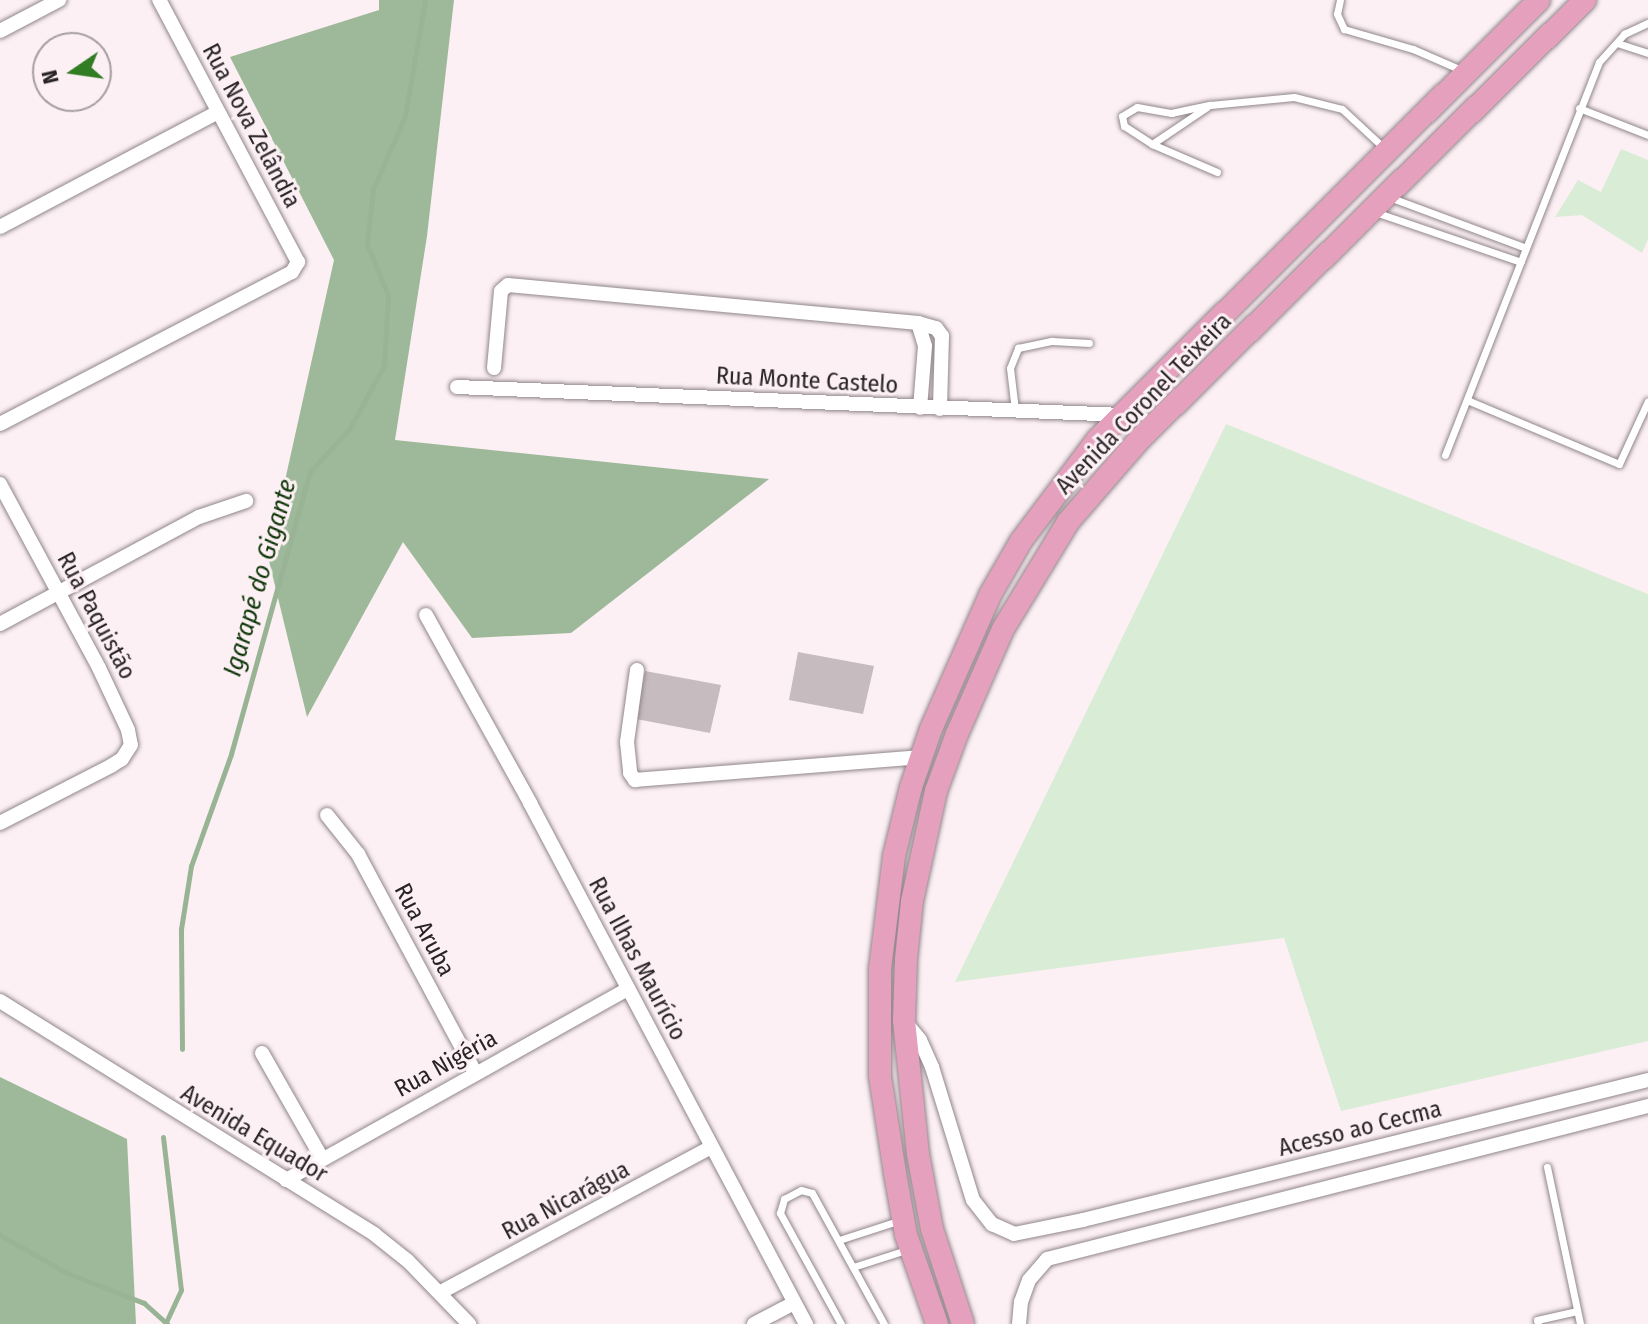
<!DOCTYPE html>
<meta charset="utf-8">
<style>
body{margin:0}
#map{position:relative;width:1648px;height:1324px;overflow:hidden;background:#fcf0f4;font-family:"Fira Sans Condensed",sans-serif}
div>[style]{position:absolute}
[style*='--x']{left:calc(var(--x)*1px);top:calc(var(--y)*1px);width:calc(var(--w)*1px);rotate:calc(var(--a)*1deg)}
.green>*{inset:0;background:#d9ecd5}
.forest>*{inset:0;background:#9eb999}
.stream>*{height:5px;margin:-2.5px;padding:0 2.5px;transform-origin:2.5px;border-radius:2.5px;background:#99b494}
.building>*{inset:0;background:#c6bbbf}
.roads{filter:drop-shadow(0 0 2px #90868a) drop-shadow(0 0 2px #90868a)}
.service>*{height:7px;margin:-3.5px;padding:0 3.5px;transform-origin:3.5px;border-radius:3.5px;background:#fff}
.minor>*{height:14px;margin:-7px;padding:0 7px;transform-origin:7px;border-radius:7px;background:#fff}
.trunk>*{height:22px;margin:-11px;padding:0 11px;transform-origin:11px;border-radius:11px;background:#e4a0bc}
span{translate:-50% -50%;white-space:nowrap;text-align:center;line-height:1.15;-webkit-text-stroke:6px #fcf0f4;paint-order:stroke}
.street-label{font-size:24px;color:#282325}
.water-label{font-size:26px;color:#11380a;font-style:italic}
.north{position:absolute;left:32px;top:32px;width:80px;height:80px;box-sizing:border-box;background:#fcf0f4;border:2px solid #a79ea1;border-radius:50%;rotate:257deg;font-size:22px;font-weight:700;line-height:32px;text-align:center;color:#282325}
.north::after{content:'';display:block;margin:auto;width:28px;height:36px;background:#317d24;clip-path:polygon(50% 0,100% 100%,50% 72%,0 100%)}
</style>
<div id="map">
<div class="green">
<div style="clip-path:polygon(1621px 149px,1648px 160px,1648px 239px,1642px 253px,1582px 215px,1555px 217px,1578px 180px,1601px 192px)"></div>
<div style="clip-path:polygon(1226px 424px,1648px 594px,1648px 1041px,1341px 1111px,1284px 938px,955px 982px)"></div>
</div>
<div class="forest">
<div style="clip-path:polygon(379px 0,454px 0,427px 236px,395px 440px,769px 479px,571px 633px,472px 638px,403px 542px,307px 717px,268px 557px,334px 260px,230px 57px,379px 10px)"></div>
<div style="clip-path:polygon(0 1077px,127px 1139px,136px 1324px,0 1324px)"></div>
</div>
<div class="stream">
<div style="--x:182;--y:1049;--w:120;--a:-90.5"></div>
<div style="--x:181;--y:929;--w:64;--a:-81"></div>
<div style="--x:191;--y:866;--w:119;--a:-70.3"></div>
<div style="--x:231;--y:754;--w:293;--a:-74.4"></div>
<div style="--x:310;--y:472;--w:59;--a:-47.7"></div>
<div style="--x:350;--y:428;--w:72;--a:-61.6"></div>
<div style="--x:384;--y:365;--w:70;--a:-86.7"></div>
<div style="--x:388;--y:295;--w:55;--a:-112.4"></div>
<div style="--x:367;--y:244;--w:55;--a:-83.8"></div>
<div style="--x:373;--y:189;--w:80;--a:-66.3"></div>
<div style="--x:405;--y:116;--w:118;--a:-80.2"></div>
<div style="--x:163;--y:1137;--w:154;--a:83.3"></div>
<div style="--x:181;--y:1290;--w:35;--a:115"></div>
<div style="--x:0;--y:1235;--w:77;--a:29.6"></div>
<div style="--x:67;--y:1273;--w:83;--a:21.3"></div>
<div style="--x:144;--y:1303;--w:31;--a:42"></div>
</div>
<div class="building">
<div style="clip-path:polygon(798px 652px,874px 666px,863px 714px,789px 700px)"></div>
<div style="clip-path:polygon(645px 671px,721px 685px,710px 733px,636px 719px)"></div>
</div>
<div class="roads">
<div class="service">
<div style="--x:1340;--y:0;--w:14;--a:102"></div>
<div style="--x:1337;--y:14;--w:17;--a:65"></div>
<div style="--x:1344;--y:29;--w:72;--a:16.2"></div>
<div style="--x:1413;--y:49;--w:52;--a:23.6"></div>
<div style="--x:1617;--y:43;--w:33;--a:18"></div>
<div style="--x:1579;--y:108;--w:74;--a:21.4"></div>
<div style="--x:1152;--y:144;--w:66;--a:-33.9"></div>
<div style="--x:1217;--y:172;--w:71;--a:-156.7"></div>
<div style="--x:1152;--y:144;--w:33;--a:-147"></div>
<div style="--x:1124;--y:126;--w:10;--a:-101"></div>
<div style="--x:1122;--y:116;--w:17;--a:-31"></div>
<div style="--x:1137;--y:107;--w:35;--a:10"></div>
<div style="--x:1171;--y:113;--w:40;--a:-12"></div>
<div style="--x:1210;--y:105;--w:84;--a:-5.4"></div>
<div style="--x:1294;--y:97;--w:49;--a:14"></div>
<div style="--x:1342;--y:109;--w:57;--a:42.9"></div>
<div style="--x:1389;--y:197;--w:146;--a:20.4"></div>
<div style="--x:1375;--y:212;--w:154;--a:18.9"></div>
<div style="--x:1467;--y:400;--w:165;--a:22.8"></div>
<div style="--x:1619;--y:464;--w:69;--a:-65.3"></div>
<div style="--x:1015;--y:410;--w:42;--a:-96.8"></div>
<div style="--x:1010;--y:368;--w:22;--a:-68"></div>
<div style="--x:1018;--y:348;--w:35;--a:-12"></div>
<div style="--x:1052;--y:341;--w:37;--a:3"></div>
<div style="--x:1445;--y:455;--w:422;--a:-68.6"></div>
<div style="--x:1599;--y:62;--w:38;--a:-48"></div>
<div style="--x:1624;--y:34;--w:26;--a:-25"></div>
<div style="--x:1547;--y:1167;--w:160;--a:78.1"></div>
<div style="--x:839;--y:1240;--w:65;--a:-17.9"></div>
<div style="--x:853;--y:1267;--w:59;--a:-17.8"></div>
<div style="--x:841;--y:1324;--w:127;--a:-118.8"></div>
<div style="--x:780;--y:1213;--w:15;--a:-74"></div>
<div style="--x:784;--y:1199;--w:19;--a:-28"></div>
<div style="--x:801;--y:1190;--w:11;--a:15"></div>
<div style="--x:812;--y:1193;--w:149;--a:61.2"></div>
<div style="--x:1538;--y:1324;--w:4;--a:-104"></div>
<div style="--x:1537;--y:1320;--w:41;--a:-12.7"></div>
</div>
<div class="minor">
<div style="--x:0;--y:31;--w:67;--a:-27.7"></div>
<div style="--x:0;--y:227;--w:246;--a:-27.8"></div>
<div style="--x:918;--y:323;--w:24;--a:73"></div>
<div style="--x:925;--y:346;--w:62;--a:94.6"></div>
<div style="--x:494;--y:368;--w:77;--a:-84.8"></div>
<div style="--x:501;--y:291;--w:9;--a:-41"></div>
<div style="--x:508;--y:285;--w:412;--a:5.3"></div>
<div style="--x:918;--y:323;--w:19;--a:16"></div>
<div style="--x:936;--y:328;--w:10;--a:53"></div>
<div style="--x:942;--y:336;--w:73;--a:91.6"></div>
<div style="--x:457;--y:387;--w:666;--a:2.41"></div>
<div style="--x:0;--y:424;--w:329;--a:-27.5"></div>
<div style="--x:292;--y:272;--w:12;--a:-59"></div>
<div style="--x:298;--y:262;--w:297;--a:-117.9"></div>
<div style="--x:0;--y:484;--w:209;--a:61.7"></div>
<div style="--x:99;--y:668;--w:68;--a:64.9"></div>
<div style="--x:128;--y:730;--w:15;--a:79"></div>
<div style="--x:131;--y:745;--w:17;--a:123"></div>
<div style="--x:122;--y:759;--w:13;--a:148"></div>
<div style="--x:111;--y:766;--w:125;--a:152.8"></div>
<div style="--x:426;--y:615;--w:215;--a:61"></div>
<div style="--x:530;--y:803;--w:590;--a:62.09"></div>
<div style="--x:0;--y:624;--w:226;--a:-28.3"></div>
<div style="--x:199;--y:517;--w:50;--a:-18.8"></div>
<div style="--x:637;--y:670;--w:73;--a:97.9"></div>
<div style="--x:627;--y:742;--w:31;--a:84"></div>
<div style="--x:630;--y:773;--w:9;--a:54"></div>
<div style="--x:635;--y:780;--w:287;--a:-4.6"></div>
<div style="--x:327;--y:815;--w:50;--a:51.5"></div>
<div style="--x:358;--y:854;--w:247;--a:61.8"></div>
<div style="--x:0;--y:1001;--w:441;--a:31.9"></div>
<div style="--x:374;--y:1234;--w:43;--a:38.5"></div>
<div style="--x:408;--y:1261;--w:88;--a:45.9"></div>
<div style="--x:905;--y:1022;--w:23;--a:50"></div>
<div style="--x:920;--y:1040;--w:30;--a:66"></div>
<div style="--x:932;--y:1067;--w:139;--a:72.9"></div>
<div style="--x:973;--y:1200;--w:31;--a:52"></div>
<div style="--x:992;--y:1224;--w:24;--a:24"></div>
<div style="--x:1014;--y:1234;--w:70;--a:-11.5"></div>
<div style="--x:1083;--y:1220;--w:582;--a:-13.92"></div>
<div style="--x:262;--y:1053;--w:121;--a:60.3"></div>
<div style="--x:286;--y:1180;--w:392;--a:-29.2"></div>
<div style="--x:441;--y:1292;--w:306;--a:-28.2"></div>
<div style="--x:754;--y:1324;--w:45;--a:-27.7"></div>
<div style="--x:1019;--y:1324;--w:22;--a:-85"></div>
<div style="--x:1021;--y:1302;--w:23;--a:-70"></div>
<div style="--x:1029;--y:1280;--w:28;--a:-49"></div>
<div style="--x:1047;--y:1259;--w:620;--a:-14.28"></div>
</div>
<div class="trunk">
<div style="--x:937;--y:1324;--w:94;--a:-109.2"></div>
<div style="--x:906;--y:1235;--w:63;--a:-100.1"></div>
<div style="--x:895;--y:1173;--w:98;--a:-98.8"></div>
<div style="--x:880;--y:1076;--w:107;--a:-90"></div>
<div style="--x:880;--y:969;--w:114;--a:-82.9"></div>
<div style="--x:894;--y:856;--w:71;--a:-76.2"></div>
<div style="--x:911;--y:787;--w:61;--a:-71"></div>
<div style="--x:931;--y:729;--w:146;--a:-66.2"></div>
<div style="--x:990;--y:595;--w:62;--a:-60.1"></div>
<div style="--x:1021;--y:541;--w:128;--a:-53"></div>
<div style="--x:1098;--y:439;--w:622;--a:-44.87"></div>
<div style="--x:963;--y:1324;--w:100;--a:-108.1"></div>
<div style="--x:932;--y:1229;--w:76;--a:-100.6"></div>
<div style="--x:918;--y:1154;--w:135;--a:-96"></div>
<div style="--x:904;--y:1020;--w:61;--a:-88.1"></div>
<div style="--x:906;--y:959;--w:58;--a:-84.1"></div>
<div style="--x:912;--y:901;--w:113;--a:-77.7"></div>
<div style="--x:936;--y:791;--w:61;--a:-69.8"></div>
<div style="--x:957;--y:734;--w:115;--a:-66.3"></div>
<div style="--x:1003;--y:629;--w:125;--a:-58.7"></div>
<div style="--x:1068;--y:522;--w:110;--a:-49.1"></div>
<div style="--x:1140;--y:439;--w:625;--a:-44.61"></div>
</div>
</div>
<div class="street-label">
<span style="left:251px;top:126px;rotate:62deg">Rua Nova Zelândia</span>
<span style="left:807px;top:381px;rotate:3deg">Rua Monte Castelo</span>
<span style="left:1144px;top:404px;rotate:-46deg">Avenida Coronel Teixeira</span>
<span style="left:96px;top:616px;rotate:62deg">Rua Paquistão</span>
<span style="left:424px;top:930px;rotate:62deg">Rua Aruba</span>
<span style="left:637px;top:959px;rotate:62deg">Rua Ilhas Maurício</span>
<span style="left:446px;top:1064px;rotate:-29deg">Rua Nigéria</span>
<span style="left:1360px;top:1129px;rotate:-14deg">Acesso ao Cecma</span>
<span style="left:254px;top:1134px;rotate:31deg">Avenida Equador</span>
<span style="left:566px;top:1201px;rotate:-28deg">Rua Nicarágua</span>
</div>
<div class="water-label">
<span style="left:260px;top:578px;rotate:-74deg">Igarapé do Gigante</span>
</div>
<div class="north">N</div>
</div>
